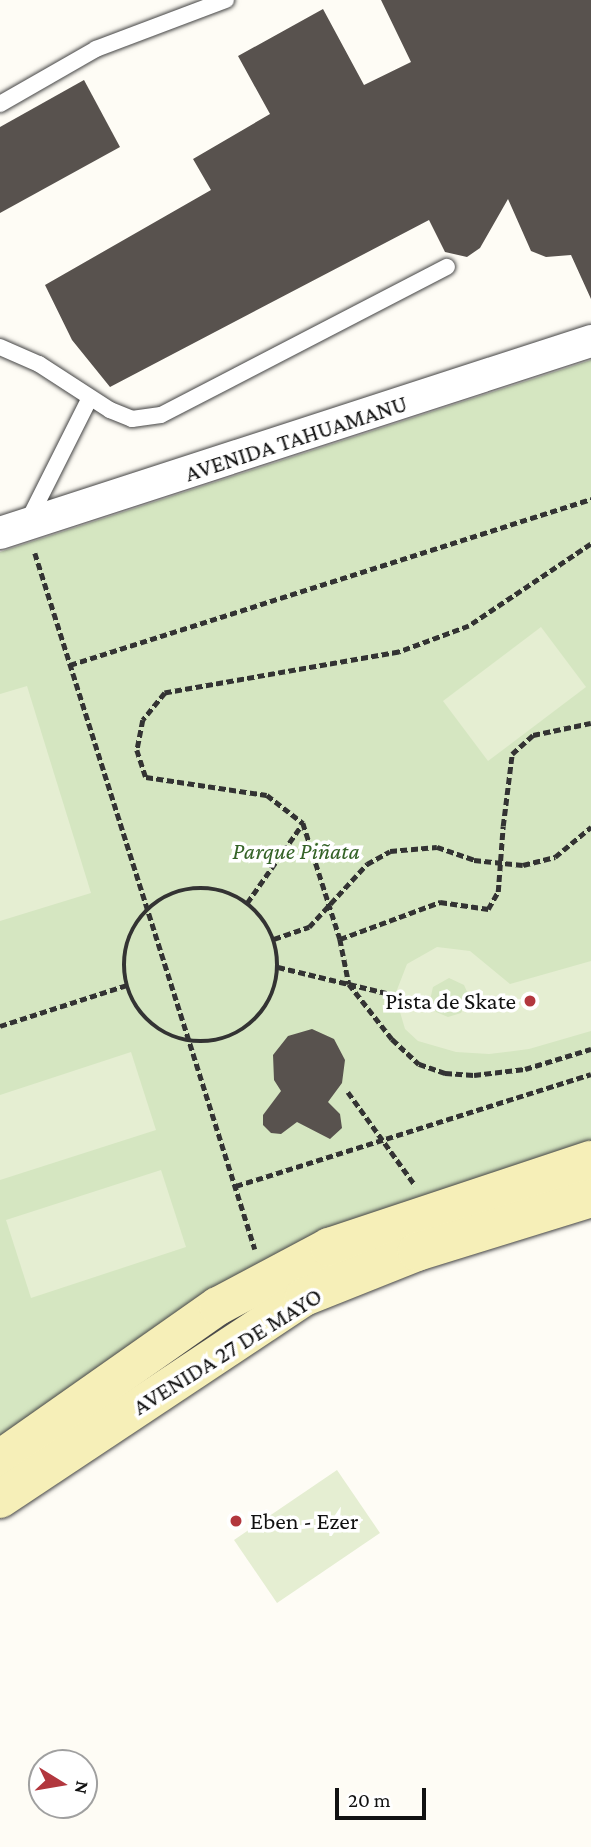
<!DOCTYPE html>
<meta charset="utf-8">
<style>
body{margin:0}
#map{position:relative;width:591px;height:1847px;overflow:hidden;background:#fefcf5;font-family:"Crimson Pro",serif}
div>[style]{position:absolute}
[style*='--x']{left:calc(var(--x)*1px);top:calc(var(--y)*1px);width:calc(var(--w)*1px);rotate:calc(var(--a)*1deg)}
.green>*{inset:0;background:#d5e6c1}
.pitch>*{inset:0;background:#e5eed2}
.building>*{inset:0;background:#58524e}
.path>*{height:4.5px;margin-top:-2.25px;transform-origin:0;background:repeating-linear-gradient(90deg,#333 0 7px,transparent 0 10.5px)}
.path>.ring{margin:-2.25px;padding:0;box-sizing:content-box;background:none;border:4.5px solid #333;border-radius:50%}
.roads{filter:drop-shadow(0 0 2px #444) drop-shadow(0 0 2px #444)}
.lane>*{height:16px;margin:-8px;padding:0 8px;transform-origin:8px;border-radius:8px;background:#fff}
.street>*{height:32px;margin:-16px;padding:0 16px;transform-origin:16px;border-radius:16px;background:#fff}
.secondary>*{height:38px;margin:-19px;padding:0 19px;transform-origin:19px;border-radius:19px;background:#f6efb8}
.path-bridge>*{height:4.5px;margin-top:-2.25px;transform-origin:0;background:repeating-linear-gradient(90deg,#333 0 7px,transparent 0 10.5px)}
.dots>*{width:19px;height:19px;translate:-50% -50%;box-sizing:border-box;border:4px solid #fff;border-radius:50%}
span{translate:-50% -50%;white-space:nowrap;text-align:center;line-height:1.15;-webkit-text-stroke:7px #fff;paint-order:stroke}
.street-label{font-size:24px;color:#111}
.park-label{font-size:24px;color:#346227;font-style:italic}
.poi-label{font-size:24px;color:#111}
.right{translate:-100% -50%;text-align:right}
.left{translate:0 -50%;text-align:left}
.north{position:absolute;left:28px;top:1749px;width:70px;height:70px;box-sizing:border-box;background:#fff;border:2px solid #a0a0a0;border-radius:50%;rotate:101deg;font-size:19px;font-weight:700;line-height:28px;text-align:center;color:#111}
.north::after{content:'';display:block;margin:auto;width:24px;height:32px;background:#b2373e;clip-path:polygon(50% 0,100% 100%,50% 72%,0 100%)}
.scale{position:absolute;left:335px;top:1788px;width:91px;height:32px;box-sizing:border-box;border:4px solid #111;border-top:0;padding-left:9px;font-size:21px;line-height:24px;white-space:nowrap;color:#111;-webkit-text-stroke:5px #fff;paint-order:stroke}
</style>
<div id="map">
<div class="green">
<div style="clip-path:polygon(591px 360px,591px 1149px,425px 1200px,0 1449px,0 552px)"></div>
</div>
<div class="pitch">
<div style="clip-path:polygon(541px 627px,586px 687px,488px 761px,443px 701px)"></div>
<div style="clip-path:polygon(27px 686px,91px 893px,0 921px,0 694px)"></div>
<div style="clip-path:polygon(evenodd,437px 947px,470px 951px,510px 984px,591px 961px,591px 1031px,529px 1049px,489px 1054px,456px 1052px,418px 1041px,405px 1029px,395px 995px,407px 964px,437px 947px,449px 978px,464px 985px,469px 996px,461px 1013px,448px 1017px,436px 1012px,430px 1000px,433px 987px,449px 978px)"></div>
<div style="clip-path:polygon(131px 1052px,156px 1130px,0 1180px,0 1095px)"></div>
<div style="clip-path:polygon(161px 1170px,186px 1247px,31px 1298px,6px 1220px)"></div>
<div style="clip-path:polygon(337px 1470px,380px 1533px,277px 1603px,234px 1540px)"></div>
</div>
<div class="building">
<div style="clip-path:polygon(381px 0,591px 0,591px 299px,571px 255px,546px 257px,531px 251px,508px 199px,480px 248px,467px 257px,445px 252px,429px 220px,110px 387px,72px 340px,45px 285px,211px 190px,193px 159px,270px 114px,238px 56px,323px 9px,364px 85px,411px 62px)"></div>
<div style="clip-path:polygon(84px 80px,120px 147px,0 213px,0 127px)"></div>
<div style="clip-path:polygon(312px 1029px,334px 1039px,345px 1060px,342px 1083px,328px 1102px,340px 1114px,342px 1128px,330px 1139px,297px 1122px,281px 1134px,271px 1133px,263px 1125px,263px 1115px,281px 1091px,274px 1080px,273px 1055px,288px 1036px)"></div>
</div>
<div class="path">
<div style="--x:591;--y:544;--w:147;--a:146.1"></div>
<div style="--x:469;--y:626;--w:75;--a:159.6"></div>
<div style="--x:399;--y:652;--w:238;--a:170.1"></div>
<div style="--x:165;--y:693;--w:35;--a:129"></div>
<div style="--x:143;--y:720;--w:31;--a:101"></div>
<div style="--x:137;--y:750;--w:28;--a:72"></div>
<div style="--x:146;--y:777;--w:122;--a:8.5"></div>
<div style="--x:267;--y:795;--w:46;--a:37.9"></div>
<div style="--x:303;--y:823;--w:122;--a:72.3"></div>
<div style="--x:340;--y:939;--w:46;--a:78.7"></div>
<div style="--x:349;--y:984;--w:70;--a:52"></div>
<div style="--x:392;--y:1039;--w:37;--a:43"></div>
<div style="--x:419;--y:1064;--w:28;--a:19"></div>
<div style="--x:445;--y:1073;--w:29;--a:4"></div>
<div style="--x:474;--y:1075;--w:51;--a:-6.7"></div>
<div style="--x:525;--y:1069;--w:69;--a:-16.9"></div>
<div style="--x:35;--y:553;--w:730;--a:72.46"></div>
<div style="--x:70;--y:665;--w:547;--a:-17.67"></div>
<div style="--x:503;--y:826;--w:73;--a:-82.9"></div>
<div style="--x:512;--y:754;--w:28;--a:-42"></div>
<div style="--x:533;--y:735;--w:59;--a:-11.7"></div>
<div class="ring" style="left:124px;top:888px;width:149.5px;height:149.5px"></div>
<div style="--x:247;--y:903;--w:98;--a:-55"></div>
<div style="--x:274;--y:939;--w:37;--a:-19"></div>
<div style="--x:309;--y:927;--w:86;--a:-47.4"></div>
<div style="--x:367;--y:864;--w:26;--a:-29"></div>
<div style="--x:390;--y:851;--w:47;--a:-4.9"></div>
<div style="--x:437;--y:847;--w:39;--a:19"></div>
<div style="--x:474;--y:860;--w:49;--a:5.8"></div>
<div style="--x:523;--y:865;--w:33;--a:-14"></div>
<div style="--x:555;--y:857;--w:47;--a:-39.8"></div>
<div style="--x:340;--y:939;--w:107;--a:-20.3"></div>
<div style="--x:440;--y:902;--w:49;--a:8.3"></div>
<div style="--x:488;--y:909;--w:20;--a:-60"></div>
<div style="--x:278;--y:967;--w:120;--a:13.5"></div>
<div style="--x:0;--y:1026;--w:133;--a:-17.9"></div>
<div style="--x:348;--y:1092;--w:115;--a:54.2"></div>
<div style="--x:236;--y:1186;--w:372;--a:-17.5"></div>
</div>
<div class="roads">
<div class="lane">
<div style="--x:0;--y:104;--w:111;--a:-29.8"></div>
<div style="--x:96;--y:49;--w:139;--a:-20.7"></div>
<div style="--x:0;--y:347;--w:43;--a:23.6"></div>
<div style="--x:39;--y:364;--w:85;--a:32.9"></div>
<div style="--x:110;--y:410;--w:24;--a:22"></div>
<div style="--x:132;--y:419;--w:29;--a:-8"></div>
<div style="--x:161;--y:415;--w:322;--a:-27.4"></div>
<div style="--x:27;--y:523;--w:140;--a:-63.3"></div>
</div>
<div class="street">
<div style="--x:0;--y:533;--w:621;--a:-18"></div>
</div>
<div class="secondary">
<div style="--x:0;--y:1459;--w:266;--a:-35.1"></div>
<div style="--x:218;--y:1306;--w:126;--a:-28"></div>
<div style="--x:329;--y:1247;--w:276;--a:-18.4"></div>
<div style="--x:0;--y:1499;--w:365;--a:-33.6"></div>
<div style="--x:304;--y:1297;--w:122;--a:-21.7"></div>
<div style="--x:417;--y:1252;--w:182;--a:-17.2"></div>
</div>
</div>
<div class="path-bridge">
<div style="--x:498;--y:892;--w:66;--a:-85.7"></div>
</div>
<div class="dots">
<div style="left:530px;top:1001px;background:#b2373e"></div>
<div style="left:236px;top:1521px;background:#b2373e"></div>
</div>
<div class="street-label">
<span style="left:296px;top:438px;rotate:-18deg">AVENIDA TAHUAMANU</span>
<span style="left:227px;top:1351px;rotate:-32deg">AVENIDA 27 DE MAYO</span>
</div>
<div class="park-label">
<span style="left:296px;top:851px">Parque Piñata</span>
</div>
<div class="poi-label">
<span class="right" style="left:516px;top:1001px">Pista de Skate</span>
<span class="left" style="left:250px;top:1521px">Eben - Ezer</span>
</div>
<div class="north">N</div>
<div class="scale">20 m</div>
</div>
